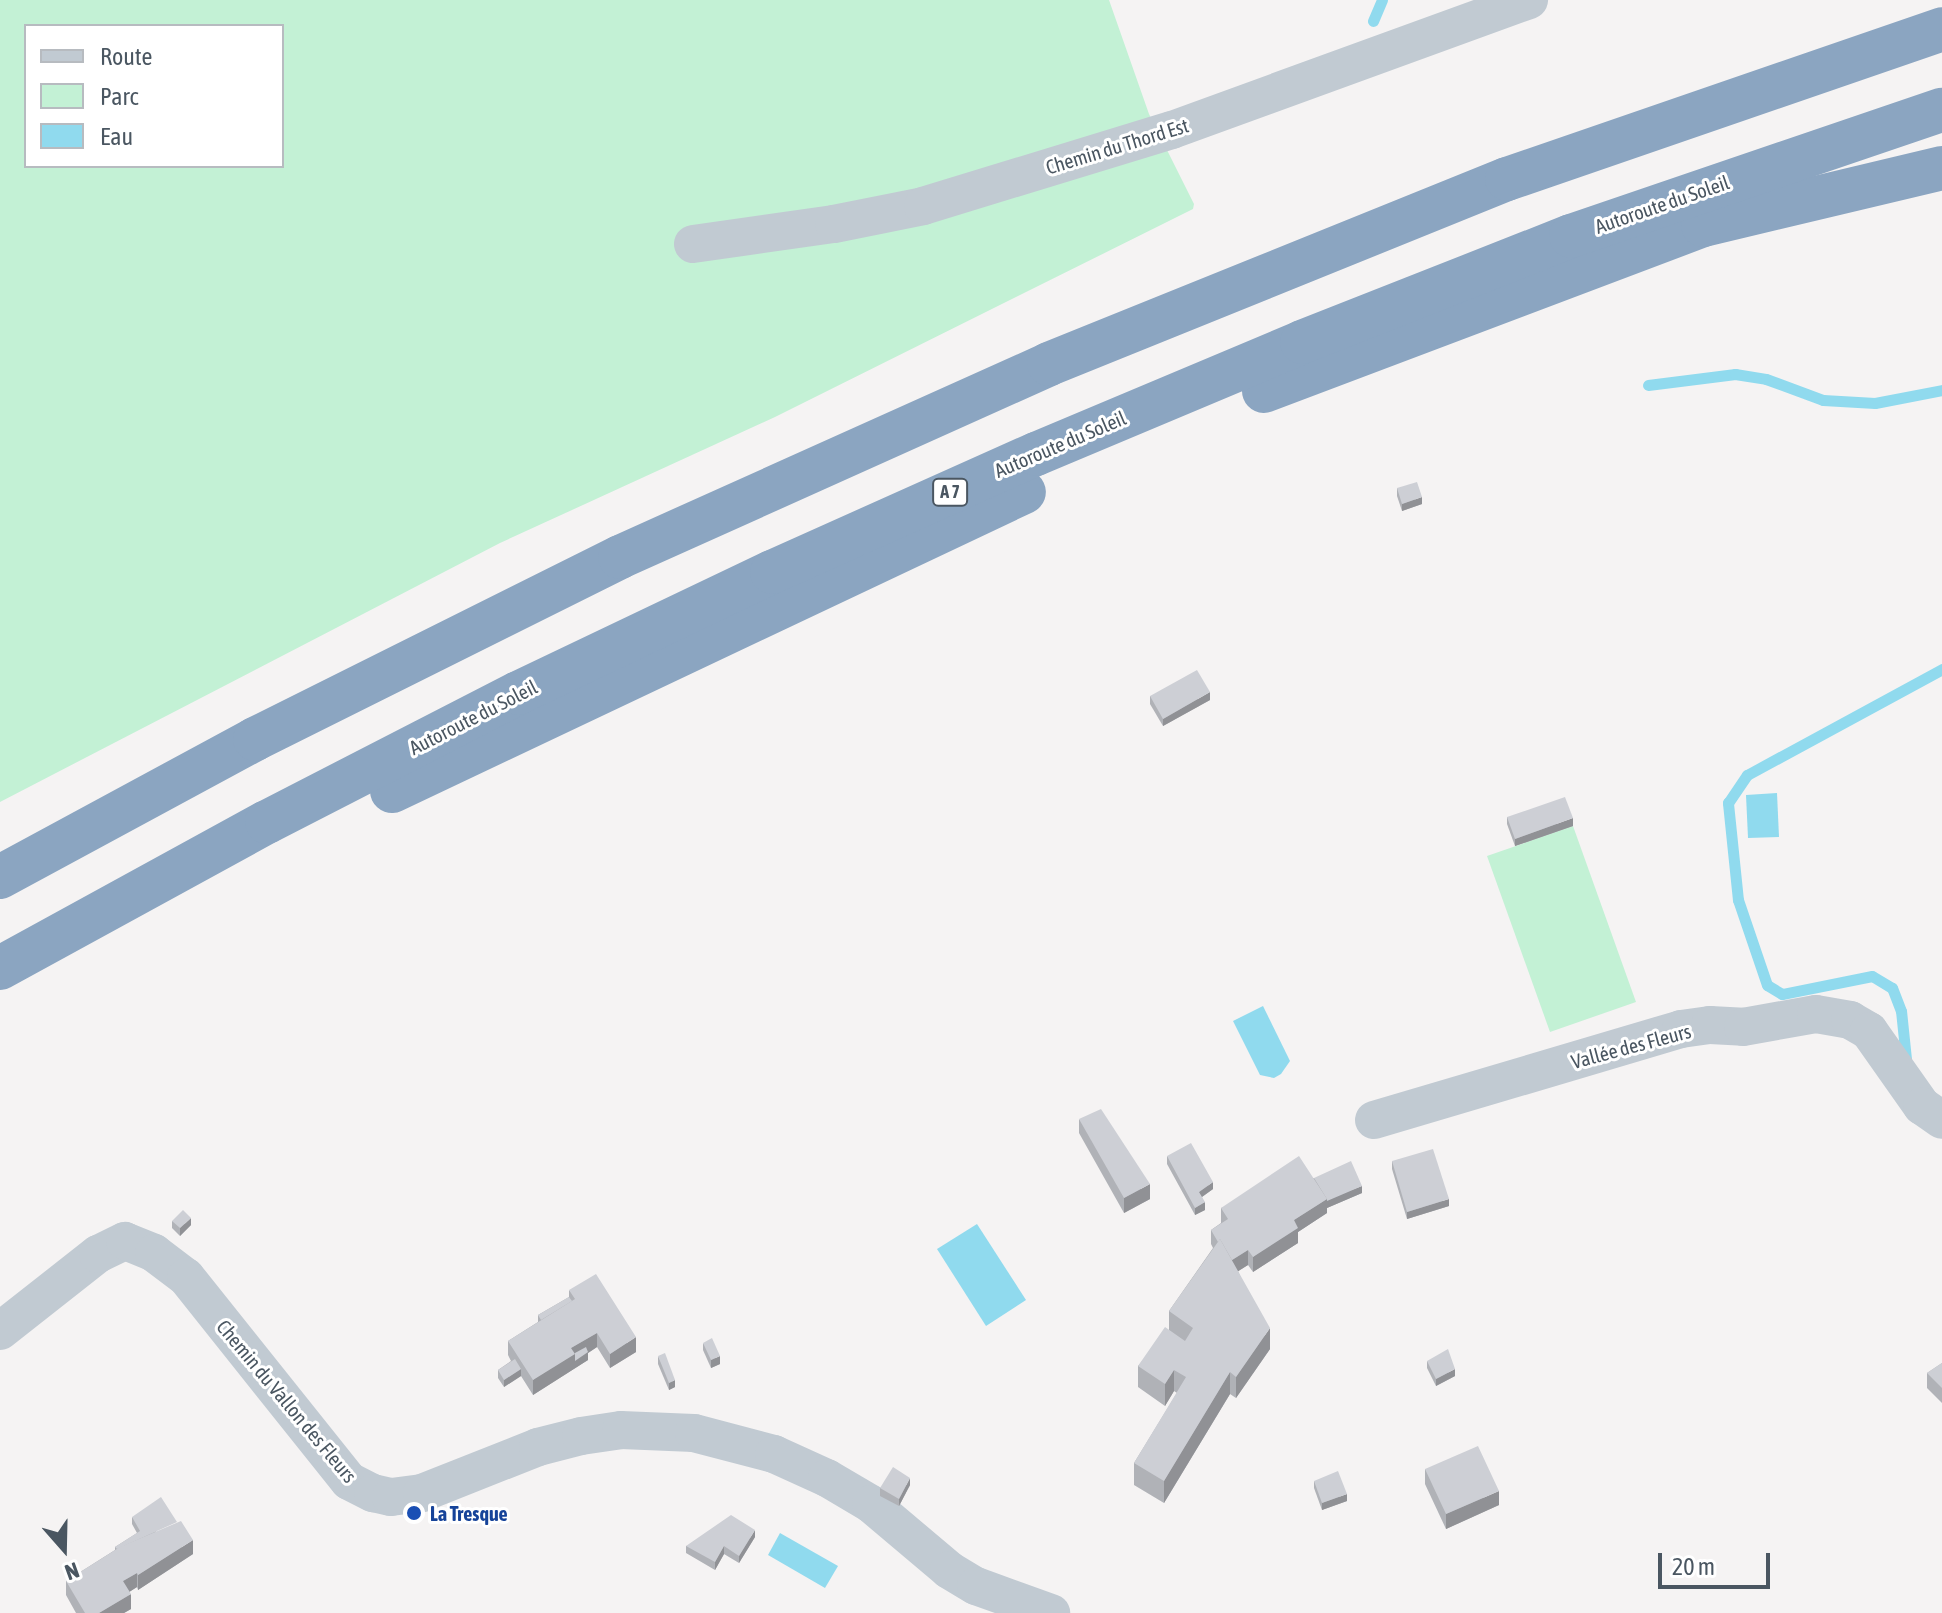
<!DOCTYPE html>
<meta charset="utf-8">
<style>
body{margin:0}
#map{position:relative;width:1942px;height:1613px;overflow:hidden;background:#f5f3f3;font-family:"Asap Condensed",sans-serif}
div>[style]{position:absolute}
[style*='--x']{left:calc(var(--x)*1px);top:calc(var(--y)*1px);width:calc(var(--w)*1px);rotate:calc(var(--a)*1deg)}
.green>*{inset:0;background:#c3f1d5}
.water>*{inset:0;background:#90daee}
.stream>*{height:11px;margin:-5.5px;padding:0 5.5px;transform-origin:5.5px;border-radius:5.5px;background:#90daee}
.street>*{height:38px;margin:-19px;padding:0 19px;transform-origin:19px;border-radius:19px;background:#c1cad2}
.highway>*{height:44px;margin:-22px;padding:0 22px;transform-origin:22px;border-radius:22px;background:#8ba5c1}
.wall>*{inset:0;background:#b0b2b7}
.shaded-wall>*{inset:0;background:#909195}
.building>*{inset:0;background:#cdcfd5}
.dots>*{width:22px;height:22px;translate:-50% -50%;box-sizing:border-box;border:4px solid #fff;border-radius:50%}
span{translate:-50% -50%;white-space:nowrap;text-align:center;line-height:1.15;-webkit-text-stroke:6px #fff;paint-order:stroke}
.shield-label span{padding:2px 6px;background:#fff;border:2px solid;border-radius:6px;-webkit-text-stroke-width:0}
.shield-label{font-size:18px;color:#4a5661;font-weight:700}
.street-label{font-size:20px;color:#4a5661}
.transit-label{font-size:20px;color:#164399;font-weight:700}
.left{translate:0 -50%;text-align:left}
.legend{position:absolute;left:24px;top:24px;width:260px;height:144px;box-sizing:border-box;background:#fff;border:2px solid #b7bbc0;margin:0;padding:10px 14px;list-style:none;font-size:24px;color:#4a5661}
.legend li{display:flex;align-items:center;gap:16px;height:40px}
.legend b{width:40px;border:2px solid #b7bbc0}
.north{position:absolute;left:24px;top:1509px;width:80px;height:80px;-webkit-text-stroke:6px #fff;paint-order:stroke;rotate:160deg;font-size:22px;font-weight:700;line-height:32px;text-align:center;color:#4a5661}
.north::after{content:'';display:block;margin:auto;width:28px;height:36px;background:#4a5661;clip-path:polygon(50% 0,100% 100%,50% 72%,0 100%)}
.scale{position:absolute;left:1658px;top:1553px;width:112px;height:36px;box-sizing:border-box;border:4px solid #4a5661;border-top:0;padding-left:10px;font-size:24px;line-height:28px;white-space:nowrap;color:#4a5661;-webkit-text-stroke:6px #fff;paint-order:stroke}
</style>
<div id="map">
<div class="green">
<div style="clip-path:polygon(evenodd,0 0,1109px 0,1149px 114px,1194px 204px,1193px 209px,775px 417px,500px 543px,0 802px,0 0,26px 26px,282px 26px,282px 166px,26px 166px,26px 26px)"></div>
<div style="clip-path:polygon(1573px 826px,1636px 1002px,1550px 1032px,1487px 856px)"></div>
</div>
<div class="water">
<div style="clip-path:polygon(1777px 793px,1779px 837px,1748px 838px,1746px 795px)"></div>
<div style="clip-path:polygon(1263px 1006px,1290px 1061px,1281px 1074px,1274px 1078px,1260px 1075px,1233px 1021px)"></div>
<div style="clip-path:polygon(977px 1224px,1026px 1300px,986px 1326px,937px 1249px)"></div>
<div style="clip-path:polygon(780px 1533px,838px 1566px,825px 1588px,768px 1555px)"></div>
</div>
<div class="stream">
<div style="--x:1373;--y:21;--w:23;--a:-67"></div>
<div style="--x:1648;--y:385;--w:88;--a:-7.2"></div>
<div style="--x:1735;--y:374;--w:31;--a:9"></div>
<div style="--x:1766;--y:379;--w:61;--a:20.2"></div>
<div style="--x:1823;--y:400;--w:52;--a:3.3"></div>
<div style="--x:1875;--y:403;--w:68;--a:-11"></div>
<div style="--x:1906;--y:1059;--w:48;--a:-95.9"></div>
<div style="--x:1901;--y:1011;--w:25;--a:-111"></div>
<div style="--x:1892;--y:988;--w:23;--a:-149"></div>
<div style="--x:1872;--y:976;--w:92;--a:168.7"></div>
<div style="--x:1782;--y:994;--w:17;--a:-149"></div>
<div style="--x:1767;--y:985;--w:90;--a:-108.8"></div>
<div style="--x:1738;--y:900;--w:98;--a:-95.9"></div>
<div style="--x:1728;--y:803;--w:34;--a:-56"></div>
<div style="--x:1747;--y:775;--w:222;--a:-28.5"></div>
</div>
<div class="street">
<div style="--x:693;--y:244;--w:142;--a:-8.1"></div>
<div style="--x:834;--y:224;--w:91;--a:-11.4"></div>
<div style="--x:923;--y:206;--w:260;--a:-17"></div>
<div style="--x:1172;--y:130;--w:380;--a:-20"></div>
<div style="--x:1374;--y:1120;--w:320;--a:-16.5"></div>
<div style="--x:1681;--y:1029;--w:29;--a:-8"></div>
<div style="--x:1710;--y:1025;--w:33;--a:3"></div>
<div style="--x:1743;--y:1027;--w:74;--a:-10.1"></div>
<div style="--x:1816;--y:1014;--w:35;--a:10"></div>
<div style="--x:1850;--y:1020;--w:22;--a:30"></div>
<div style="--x:1869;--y:1031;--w:92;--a:54.8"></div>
<div style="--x:1922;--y:1106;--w:24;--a:35"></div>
<div style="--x:0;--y:1331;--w:125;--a:-38.2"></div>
<div style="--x:98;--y:1254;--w:30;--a:-26"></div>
<div style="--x:125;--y:1241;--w:31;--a:22"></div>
<div style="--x:154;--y:1253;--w:40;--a:37"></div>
<div style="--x:186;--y:1277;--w:261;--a:51.4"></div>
<div style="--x:349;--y:1481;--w:27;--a:27"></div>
<div style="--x:373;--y:1493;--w:18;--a:13"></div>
<div style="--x:391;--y:1497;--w:31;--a:-7"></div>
<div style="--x:422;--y:1493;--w:125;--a:-21.6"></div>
<div style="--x:538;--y:1447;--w:44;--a:-14.3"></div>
<div style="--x:581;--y:1436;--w:40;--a:-8.5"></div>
<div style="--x:621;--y:1430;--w:73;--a:2.4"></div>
<div style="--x:694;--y:1433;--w:83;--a:14.7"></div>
<div style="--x:774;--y:1454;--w:58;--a:24.4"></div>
<div style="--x:827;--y:1478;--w:51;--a:30.6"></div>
<div style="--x:871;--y:1504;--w:102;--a:40.2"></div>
<div style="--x:949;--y:1570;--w:31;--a:31"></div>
<div style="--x:976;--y:1586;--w:80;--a:19.8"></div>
</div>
<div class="highway">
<div style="--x:1264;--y:391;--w:469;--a:-20.7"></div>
<div style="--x:1703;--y:225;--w:246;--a:-13.4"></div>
<div style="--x:392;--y:791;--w:699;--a:-25.32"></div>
<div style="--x:0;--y:877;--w:290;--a:-28.4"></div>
<div style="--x:255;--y:739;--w:408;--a:-26.5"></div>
<div style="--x:620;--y:557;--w:470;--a:-24.2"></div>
<div style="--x:1049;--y:364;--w:494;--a:-22"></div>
<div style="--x:1507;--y:179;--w:460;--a:-19"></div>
<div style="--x:0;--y:968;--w:304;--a:-28.7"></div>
<div style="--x:267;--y:822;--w:282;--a:-27.2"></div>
<div style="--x:518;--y:693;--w:281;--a:-25.5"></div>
<div style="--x:772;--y:572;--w:289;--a:-24.1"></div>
<div style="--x:1036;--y:454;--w:289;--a:-22.8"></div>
<div style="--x:1302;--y:342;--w:289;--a:-21.5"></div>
<div style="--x:1571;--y:236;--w:392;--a:-18.8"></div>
</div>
<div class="wall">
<div style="clip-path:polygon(1397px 488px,1422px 504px,1402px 511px,1397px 496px)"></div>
<div style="clip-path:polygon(1150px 696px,1210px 700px,1163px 726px,1150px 704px)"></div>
<div style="clip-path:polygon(1507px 817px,1573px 826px,1515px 846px,1507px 824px)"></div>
<div style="clip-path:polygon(1079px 1119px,1150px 1199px,1124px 1213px,1079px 1133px)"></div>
<div style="clip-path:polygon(1167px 1156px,1213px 1189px,1202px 1197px,1205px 1210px,1195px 1215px,1167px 1164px)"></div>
<div style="clip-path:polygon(1392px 1161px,1449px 1206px,1407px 1219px,1392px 1169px)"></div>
<div style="clip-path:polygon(1314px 1178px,1362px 1193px,1327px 1208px,1327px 1213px,1298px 1232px,1298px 1243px,1253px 1272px,1248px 1265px,1238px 1271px,1270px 1349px,1236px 1398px,1230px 1394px,1164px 1503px,1134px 1485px,1134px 1463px,1177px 1393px,1174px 1391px,1165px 1406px,1138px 1387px,1138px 1366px,1169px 1330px,1169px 1311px,1213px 1248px,1211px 1244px,1211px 1230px,1221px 1223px,1221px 1208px)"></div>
<div style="clip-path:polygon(172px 1221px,191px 1225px,180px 1236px,172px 1228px)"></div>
<div style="clip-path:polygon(569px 1290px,636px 1352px,610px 1368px,597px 1347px,588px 1353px,588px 1360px,533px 1395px,521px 1376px,504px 1387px,498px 1378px,498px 1370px,511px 1361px,508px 1355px,508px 1341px,538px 1322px,538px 1315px,569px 1297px)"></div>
<div style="clip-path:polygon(703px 1343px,720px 1364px,711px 1368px,703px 1350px)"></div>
<div style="clip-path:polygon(658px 1356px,675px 1387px,669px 1390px,658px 1364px)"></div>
<div style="clip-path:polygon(1427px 1361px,1455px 1376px,1436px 1386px,1427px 1368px)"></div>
<div style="clip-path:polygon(1942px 1363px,1942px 1403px,1927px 1388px,1927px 1373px)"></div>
<div style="clip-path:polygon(1425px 1469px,1499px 1505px,1446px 1529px,1425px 1484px)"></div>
<div style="clip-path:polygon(1314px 1481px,1347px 1501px,1322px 1510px,1314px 1488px)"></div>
<div style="clip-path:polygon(910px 1485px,899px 1506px,880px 1496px,880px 1488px)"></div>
<div style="clip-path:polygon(132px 1517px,193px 1554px,138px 1590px,137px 1587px,129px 1592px,131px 1609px,124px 1613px,76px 1613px,66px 1595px,66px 1581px,115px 1550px,115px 1547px,137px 1533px,132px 1524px)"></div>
<div style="clip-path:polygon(755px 1537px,739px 1563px,724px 1554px,715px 1570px,686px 1553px,686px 1546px)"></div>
</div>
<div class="shaded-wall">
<div style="clip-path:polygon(1422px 497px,1422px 504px,1402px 511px,1402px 504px)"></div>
<div style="clip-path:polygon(1210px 692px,1210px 700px,1163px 726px,1163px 719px)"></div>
<div style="clip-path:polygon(1573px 818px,1573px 826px,1515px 846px,1515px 839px)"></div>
<div style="clip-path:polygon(1213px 1182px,1213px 1189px,1199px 1199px,1199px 1192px)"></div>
<div style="clip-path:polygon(1150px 1184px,1150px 1199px,1124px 1213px,1124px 1198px)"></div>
<div style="clip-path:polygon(1362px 1186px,1362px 1193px,1327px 1208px,1327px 1213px,1298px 1232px,1298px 1243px,1253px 1272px,1253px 1257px,1294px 1220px,1327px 1199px)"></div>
<div style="clip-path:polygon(1449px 1199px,1449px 1206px,1407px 1219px,1407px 1212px)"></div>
<div style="clip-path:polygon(1205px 1202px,1205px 1210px,1195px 1215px,1195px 1208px)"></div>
<div style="clip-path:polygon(191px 1218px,191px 1225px,180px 1236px,180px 1228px)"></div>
<div style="clip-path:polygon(1248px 1250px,1248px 1265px,1229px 1277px,1229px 1262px)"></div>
<div style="clip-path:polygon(1270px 1328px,1270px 1349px,1236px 1398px,1236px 1377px)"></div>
<div style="clip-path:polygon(597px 1333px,597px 1347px,588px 1353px,588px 1360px,533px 1395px,533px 1380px,571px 1348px)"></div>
<div style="clip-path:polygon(636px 1337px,636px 1352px,610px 1368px,610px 1354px)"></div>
<div style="clip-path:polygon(720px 1356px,720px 1364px,711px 1368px,711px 1360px)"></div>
<div style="clip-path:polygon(521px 1369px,521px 1376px,504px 1387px,504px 1380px)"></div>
<div style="clip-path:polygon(1455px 1369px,1455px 1376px,1436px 1386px,1436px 1379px)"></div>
<div style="clip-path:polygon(1174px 1370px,1174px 1391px,1165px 1406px,1165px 1384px)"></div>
<div style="clip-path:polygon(1230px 1372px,1230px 1394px,1164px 1503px,1164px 1481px)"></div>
<div style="clip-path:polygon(675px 1380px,675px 1387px,669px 1390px,669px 1383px)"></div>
<div style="clip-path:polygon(910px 1478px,910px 1485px,899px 1506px,899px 1499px)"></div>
<div style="clip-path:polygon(1499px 1491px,1499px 1505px,1446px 1529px,1446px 1514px)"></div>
<div style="clip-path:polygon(1347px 1494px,1347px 1501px,1322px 1510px,1322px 1503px)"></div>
<div style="clip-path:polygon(755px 1530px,755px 1537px,739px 1563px,739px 1556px)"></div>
<div style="clip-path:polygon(193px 1540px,193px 1554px,138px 1590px,138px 1575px)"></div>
<div style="clip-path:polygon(724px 1546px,724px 1554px,715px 1570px,715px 1562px)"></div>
<div style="clip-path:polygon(137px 1573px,137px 1587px,123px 1596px,123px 1581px)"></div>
<div style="clip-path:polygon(131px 1594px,131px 1609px,124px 1613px,99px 1613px)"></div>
</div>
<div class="building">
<div style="clip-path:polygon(1417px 482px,1422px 497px,1402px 504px,1397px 488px)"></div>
<div style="clip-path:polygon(1197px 670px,1210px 692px,1163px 719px,1150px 696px)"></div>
<div style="clip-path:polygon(1565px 797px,1573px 818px,1515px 839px,1507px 817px)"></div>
<div style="clip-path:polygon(1101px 1109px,1150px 1184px,1124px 1198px,1079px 1119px)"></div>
<div style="clip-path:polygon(1191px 1143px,1213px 1182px,1199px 1192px,1205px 1202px,1195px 1208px,1167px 1156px)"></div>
<div style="clip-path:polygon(1433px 1149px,1449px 1199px,1407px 1212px,1392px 1161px)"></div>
<div style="clip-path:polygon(1299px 1156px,1327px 1199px,1294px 1220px,1298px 1228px,1253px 1257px,1248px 1250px,1232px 1260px,1220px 1239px,1218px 1242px,1211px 1230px,1228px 1219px,1221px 1208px)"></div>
<div style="clip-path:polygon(1351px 1161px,1362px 1186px,1327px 1201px,1327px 1199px,1314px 1178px)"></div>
<div style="clip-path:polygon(183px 1210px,191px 1218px,180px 1228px,172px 1221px)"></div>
<div style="clip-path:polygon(1220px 1239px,1270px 1328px,1236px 1377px,1230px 1372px,1164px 1481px,1134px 1463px,1186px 1377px,1174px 1370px,1165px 1384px,1138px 1366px,1165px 1327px,1185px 1341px,1193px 1328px,1169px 1311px)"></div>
<div style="clip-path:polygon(596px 1274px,636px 1337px,610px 1354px,597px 1333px,571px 1348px,575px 1354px,533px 1380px,508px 1341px,575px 1299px,569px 1290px)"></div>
<div style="clip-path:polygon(569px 1297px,572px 1301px,541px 1320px,538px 1315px)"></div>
<div style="clip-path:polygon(712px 1338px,720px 1356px,711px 1360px,703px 1343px)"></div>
<div style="clip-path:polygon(586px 1347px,588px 1352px,575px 1361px,575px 1353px)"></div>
<div style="clip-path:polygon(1448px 1349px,1455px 1369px,1436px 1379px,1427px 1361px)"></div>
<div style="clip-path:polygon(665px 1353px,675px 1380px,669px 1383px,658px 1356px)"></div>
<div style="clip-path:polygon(515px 1359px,521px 1369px,504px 1380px,498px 1370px)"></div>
<div style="clip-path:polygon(1942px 1363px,1942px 1388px,1927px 1373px)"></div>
<div style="clip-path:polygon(1478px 1446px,1499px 1491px,1446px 1514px,1425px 1469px)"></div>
<div style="clip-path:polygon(893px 1467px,910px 1478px,899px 1499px,880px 1488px)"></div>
<div style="clip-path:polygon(1338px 1471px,1347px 1494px,1322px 1503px,1314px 1481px)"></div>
<div style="clip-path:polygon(161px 1497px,177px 1522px,117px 1549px,115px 1547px,140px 1531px,132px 1517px)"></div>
<div style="clip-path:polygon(731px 1515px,755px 1530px,739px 1556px,724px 1546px,715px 1562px,686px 1546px)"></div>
<div style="clip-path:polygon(181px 1521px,193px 1540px,138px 1575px,137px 1573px,123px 1581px,131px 1594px,99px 1613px,85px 1613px,66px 1581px,120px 1547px)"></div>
</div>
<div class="dots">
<div style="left:414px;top:1513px;background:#1a4fb4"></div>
</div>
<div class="shield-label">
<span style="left:950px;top:492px">A 7</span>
</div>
<div class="street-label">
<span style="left:1117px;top:146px;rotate:-17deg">Chemin du Thord Est</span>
<span style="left:1662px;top:204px;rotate:-19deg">Autoroute du Soleil</span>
<span style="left:1060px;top:444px;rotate:-23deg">Autoroute du Soleil</span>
<span style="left:473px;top:717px;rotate:-27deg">Autoroute du Soleil</span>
<span style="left:1631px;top:1046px;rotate:-15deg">Vallée des Fleurs</span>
<span style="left:287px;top:1401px;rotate:50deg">Chemin du Vallon des Fleurs</span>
</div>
<div class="transit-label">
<span class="left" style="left:430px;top:1513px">La Tresque</span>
</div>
<ul class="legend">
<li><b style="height:10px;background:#c1cad2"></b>Route</li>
<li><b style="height:22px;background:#c3f1d5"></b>Parc</li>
<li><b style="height:22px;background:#90daee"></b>Eau</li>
</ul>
<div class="north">N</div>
<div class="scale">20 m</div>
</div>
